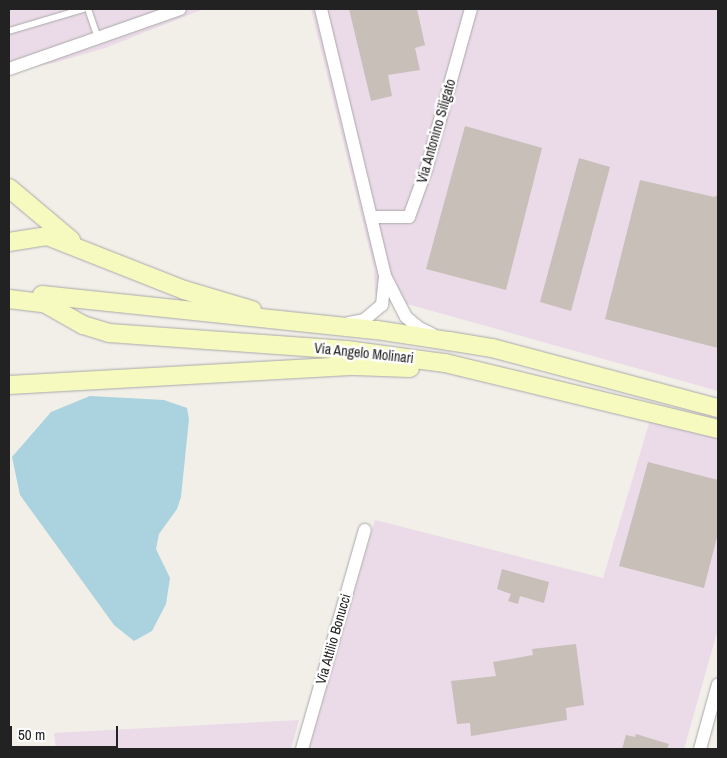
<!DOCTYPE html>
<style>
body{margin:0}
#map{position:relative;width:727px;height:758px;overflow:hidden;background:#f2efe9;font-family:"Archivo Narrow",sans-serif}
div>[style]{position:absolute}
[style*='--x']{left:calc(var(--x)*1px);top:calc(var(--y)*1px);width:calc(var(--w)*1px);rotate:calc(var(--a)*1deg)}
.industrial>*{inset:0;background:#ebdbe8}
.water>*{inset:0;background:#aad3df}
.building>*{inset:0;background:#c7bfb8}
.roads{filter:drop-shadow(0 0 1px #a9a9a9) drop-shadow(0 0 1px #a9a9a9)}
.lane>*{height:6px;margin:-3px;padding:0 3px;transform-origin:3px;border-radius:3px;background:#fff}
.street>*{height:12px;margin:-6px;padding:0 6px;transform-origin:6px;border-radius:6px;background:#fff}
.secondary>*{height:18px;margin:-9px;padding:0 9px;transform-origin:9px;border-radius:9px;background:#f7fabf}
span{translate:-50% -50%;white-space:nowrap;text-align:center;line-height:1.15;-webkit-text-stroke:4.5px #fff;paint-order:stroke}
.street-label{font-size:14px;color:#222}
.frame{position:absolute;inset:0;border:10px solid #222;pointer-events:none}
.scale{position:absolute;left:10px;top:726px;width:108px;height:22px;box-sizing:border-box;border:2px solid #222;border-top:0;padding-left:6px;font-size:15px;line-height:18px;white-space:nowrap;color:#222;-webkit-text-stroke:4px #fff;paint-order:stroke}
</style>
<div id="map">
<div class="industrial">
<div style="clip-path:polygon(9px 9px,204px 9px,105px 48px,54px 63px,9px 71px)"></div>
<div style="clip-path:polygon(311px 9px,718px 9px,718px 391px,375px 295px,374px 269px)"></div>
<div style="clip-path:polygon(650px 420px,718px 438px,718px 629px,684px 749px,309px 749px,375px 520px,603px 578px)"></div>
<div style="clip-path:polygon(299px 720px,291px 749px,56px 749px,54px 733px)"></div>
</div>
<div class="water">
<div style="clip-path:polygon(90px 396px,164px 400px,187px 408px,189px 419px,181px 497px,177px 509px,159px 534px,156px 549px,170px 578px,166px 604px,152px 631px,134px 641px,114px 625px,20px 495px,12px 457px,51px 412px)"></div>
</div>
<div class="building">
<div style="clip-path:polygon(349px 9px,417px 9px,425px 45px,415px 48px,420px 70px,388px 75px,392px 96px,371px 101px)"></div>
<div style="clip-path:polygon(465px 126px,542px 148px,506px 290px,426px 269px)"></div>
<div style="clip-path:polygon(579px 158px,610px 167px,571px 311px,540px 302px)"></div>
<div style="clip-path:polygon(640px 180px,714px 197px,718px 195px,718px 348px,605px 319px)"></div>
<div style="clip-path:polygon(648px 462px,718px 480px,718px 533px,704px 588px,619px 566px)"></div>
<div style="clip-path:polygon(502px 569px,549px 582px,544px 603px,520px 596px,518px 604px,508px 601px,511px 594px,497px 589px)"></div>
<div style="clip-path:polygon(576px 644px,584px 705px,566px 708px,567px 720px,471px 736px,470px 723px,457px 724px,451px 681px,496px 676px,493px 662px,533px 655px,532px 649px)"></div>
<div style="clip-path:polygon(636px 734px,669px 744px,667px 749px,622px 749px,626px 735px,635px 737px)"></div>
</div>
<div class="roads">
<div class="lane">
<div style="--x:88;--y:9;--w:31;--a:71"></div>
<div style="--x:9;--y:31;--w:77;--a:-16.6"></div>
</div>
<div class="street">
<div style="--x:321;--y:9;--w:275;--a:76.5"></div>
<div style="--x:385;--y:276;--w:46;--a:62.9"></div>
<div style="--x:406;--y:317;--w:17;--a:40"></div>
<div style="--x:419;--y:328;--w:14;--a:25"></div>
<div style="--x:9;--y:69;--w:181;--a:-19.3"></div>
<div style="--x:372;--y:217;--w:37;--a:0"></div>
<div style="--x:409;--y:217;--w:50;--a:-70.1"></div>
<div style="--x:426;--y:170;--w:167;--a:-74.4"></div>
<div style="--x:349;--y:323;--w:15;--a:-11"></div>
<div style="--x:364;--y:320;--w:23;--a:-40"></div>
<div style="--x:382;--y:305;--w:27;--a:-84"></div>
<div style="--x:302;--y:749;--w:228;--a:-74"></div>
<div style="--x:700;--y:749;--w:67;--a:-74.5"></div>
</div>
<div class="secondary">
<div style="--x:9;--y:188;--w:81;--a:40"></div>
<div style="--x:9;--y:242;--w:38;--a:-9"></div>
<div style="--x:47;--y:236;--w:147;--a:21.5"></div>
<div style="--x:184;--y:290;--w:71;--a:16.4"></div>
<div style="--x:42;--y:295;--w:337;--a:6"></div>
<div style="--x:377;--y:330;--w:73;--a:8.7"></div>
<div style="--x:449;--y:341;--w:44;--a:9.2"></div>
<div style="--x:492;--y:348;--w:234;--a:14.9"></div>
<div style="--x:9;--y:299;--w:35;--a:7"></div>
<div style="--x:44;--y:303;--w:45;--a:29.4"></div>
<div style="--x:83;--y:325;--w:27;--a:17"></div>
<div style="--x:109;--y:333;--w:239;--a:4.1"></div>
<div style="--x:347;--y:350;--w:99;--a:7.6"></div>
<div style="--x:445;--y:363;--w:281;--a:13.6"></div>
<div style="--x:9;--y:385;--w:346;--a:-3.2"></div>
<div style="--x:354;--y:366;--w:56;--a:2"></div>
</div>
</div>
<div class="street-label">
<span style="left:436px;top:131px;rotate:-74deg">Via Antonino Siligato</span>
<span style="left:364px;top:353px;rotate:6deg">Via Angelo Molinari</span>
<span style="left:333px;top:639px;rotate:-74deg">Via Attilio Bonucci</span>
</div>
<div class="frame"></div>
<div class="scale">50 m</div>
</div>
